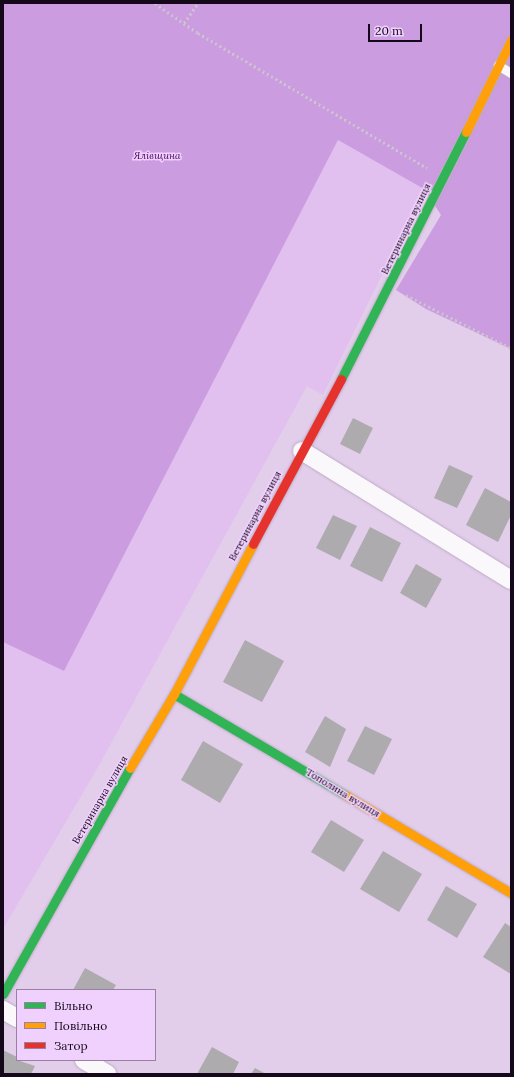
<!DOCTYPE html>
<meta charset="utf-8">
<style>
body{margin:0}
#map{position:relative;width:514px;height:1077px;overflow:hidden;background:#e2cdeb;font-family:Lora,serif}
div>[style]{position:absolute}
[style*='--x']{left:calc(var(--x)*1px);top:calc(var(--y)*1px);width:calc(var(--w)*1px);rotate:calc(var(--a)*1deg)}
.built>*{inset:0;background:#e1bfef}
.forest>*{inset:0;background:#cb9cdf}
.building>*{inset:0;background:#aeabae}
.path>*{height:2.5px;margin-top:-1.25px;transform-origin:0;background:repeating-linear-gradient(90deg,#ccc5ce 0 2px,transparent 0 5px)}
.roads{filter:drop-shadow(0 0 1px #bcabc3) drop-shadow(0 0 1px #bcabc3)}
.lane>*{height:9px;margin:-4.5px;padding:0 4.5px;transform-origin:4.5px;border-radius:4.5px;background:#fbf8fc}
.street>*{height:18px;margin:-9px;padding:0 9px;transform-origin:9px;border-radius:9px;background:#fbf8fc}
.fast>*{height:9px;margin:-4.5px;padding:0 4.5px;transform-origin:4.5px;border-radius:4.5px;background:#30b455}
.slow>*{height:9px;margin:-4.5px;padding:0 4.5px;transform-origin:4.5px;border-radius:4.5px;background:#ff9f0a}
.jam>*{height:9px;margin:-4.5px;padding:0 4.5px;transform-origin:4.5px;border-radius:4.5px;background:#e5322d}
span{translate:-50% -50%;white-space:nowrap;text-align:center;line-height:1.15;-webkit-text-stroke:3px #f0d1fd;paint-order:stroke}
.park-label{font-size:10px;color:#4c0362;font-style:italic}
.street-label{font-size:10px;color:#16081b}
.frame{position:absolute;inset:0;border:4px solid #16081b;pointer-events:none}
.legend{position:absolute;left:16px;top:989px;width:140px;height:72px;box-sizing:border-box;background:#f0d1fd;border:1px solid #9981a3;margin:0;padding:5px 7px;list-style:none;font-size:12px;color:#16081b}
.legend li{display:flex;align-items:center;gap:8px;height:20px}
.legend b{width:20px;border:1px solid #9981a3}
.scale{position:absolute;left:368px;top:24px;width:54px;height:18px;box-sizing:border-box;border:2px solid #16081b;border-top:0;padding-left:5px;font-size:12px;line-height:14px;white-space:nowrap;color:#16081b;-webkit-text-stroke:3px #f0d1fd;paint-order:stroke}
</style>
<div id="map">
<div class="built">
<div style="clip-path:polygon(338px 140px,424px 189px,323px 395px,307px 386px,98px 767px,3px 929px,3px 642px,64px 671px)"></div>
</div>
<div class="forest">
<div style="clip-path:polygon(3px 3px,511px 3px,511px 349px,426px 309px,396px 290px,441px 215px,424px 189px,338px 140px,64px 671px,3px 642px)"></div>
</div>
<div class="building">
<div style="clip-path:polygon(353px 418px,373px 428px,360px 454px,340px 444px)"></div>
<div style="clip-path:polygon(449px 465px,473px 476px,457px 508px,434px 498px)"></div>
<div style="clip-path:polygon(485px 488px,511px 502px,511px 515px,498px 542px,466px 525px)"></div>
<div style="clip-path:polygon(333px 515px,357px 526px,340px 560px,316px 548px)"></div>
<div style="clip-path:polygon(370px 527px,401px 543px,382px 582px,350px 566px)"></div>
<div style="clip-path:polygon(416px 564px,442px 579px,426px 608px,400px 593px)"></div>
<div style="clip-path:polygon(245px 640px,284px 661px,262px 702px,223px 682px)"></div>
<div style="clip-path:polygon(325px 716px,346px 729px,330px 767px,305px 752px)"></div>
<div style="clip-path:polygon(365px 726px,392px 739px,374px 775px,347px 761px)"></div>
<div style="clip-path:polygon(203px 741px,243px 764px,220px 803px,181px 780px)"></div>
<div style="clip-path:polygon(331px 820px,364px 840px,344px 872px,311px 852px)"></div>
<div style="clip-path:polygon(383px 851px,422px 874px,399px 912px,360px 889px)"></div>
<div style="clip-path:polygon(446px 886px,477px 904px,457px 938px,427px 920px)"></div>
<div style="clip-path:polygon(505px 923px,511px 927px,511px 974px,483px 957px)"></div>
<div style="clip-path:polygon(85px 968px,116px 985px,113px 990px,73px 990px)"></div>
<div style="clip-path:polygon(212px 1047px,239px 1062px,233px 1074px,197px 1074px)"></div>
<div style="clip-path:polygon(3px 1050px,17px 1057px,17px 1060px,35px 1066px,31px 1074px,3px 1074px)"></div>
<div style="clip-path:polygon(255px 1068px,266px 1074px,251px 1074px)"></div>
</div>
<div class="path">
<div style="--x:155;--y:3;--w:52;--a:34.9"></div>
<div style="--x:198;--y:33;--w:266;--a:30.5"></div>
<div style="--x:184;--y:23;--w:24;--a:-55"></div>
<div style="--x:406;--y:295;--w:118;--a:26.8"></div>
</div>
<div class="roads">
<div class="lane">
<div style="--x:498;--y:65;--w:15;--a:32"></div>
</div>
<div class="street">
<div style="--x:302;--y:451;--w:246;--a:31.7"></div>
<div style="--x:3;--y:1010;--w:16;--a:30"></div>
<div style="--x:84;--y:1060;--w:27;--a:31"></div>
</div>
<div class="fast">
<div style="--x:341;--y:379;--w:277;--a:-63.2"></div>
<div style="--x:174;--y:694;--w:201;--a:30.5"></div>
<div style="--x:3;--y:994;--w:259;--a:-60.7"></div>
</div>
<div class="slow">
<div style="--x:466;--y:132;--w:102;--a:-63.9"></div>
<div style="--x:130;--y:768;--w:86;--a:-59.3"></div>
<div style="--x:174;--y:694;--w:170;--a:-62.2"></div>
<div style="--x:347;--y:796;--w:191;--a:30.6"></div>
</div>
<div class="jam">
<div style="--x:253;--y:544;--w:187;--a:-61.9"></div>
</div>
</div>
<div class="park-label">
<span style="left:157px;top:156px">Ялівщина</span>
</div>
<div class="street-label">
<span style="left:406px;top:229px;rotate:-64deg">Ветеринарна вулиця</span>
<span style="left:255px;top:516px;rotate:-62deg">Ветеринарна вулиця</span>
<span style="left:343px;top:793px;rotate:31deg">Тополина вулиця</span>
<span style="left:100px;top:800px;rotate:-60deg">Ветеринарна вулиця</span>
</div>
<div class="frame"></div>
<ul class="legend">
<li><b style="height:5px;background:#30b455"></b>Вільно</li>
<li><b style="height:5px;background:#ff9f0a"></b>Повільно</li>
<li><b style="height:5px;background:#e5322d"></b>Затор</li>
</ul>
<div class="scale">20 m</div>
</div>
